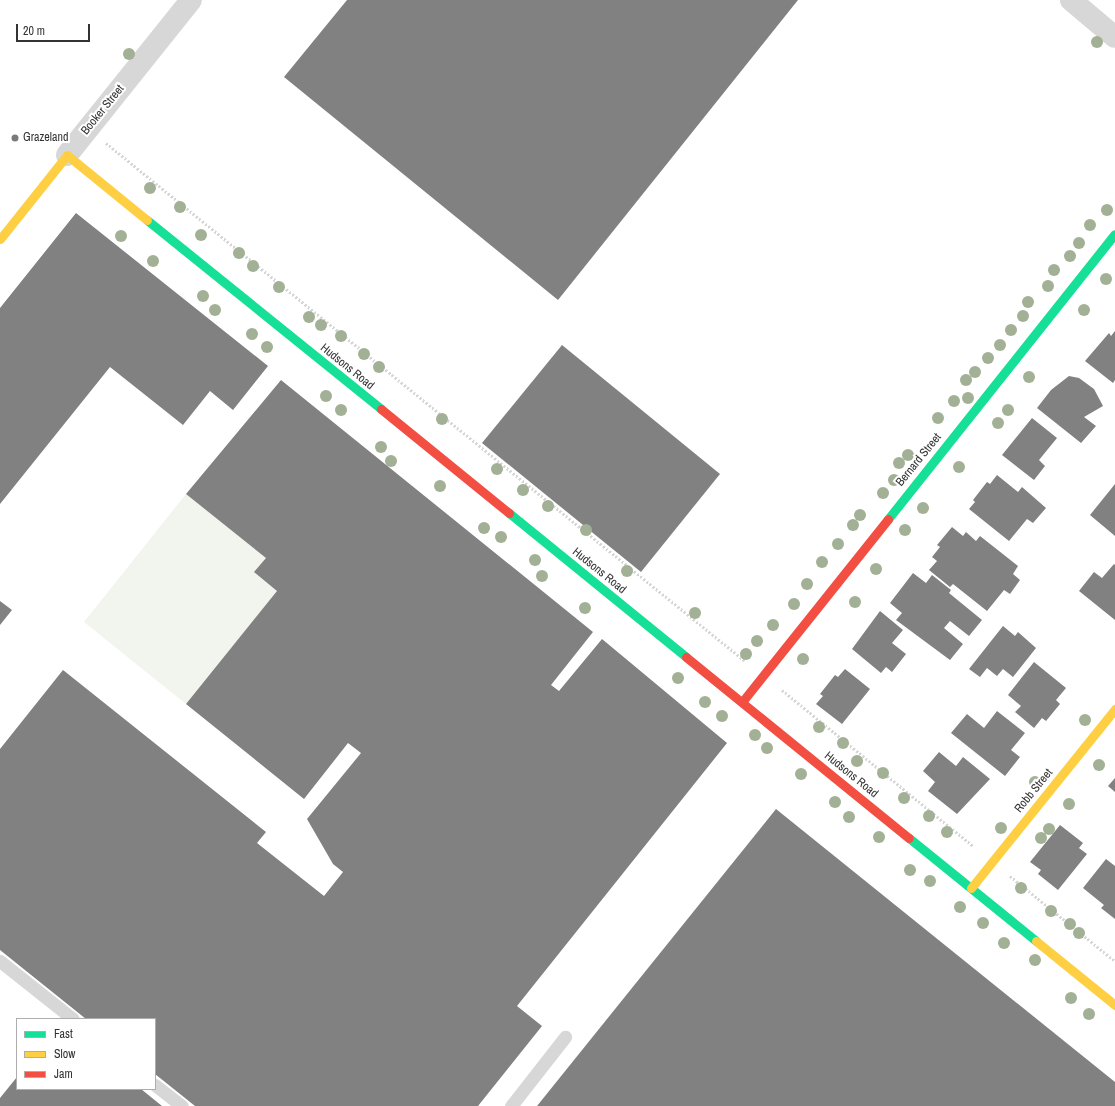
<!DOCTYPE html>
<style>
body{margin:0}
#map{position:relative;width:1115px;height:1106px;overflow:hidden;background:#fff;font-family:"Archivo Narrow",sans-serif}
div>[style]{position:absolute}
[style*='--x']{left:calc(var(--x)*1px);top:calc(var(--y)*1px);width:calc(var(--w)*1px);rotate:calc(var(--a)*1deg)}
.green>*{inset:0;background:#f1f5ed}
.building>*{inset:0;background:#818181}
.path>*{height:2.5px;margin-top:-1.25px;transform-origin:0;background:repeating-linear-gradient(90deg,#d6d6d6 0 2px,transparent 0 4px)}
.lane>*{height:13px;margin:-6.5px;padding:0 6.5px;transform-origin:6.5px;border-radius:6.5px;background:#d7d7d7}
.street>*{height:22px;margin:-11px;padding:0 11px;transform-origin:11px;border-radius:11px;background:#d7d7d7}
.fast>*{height:9px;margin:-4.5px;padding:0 4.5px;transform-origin:4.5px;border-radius:4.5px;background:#16e098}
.slow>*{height:9px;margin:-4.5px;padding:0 4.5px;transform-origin:4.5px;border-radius:4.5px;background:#ffcf43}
.jam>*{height:9px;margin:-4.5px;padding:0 4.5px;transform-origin:4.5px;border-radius:4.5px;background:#f24e42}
.trees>*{width:12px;height:12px;margin:-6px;border-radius:50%;background:#a2b095}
.dots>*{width:11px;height:11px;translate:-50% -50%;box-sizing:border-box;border:2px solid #fff;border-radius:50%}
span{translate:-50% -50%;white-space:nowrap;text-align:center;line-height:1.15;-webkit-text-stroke:4px #fff;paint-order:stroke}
.street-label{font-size:12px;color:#333}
.poi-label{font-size:12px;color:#333}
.left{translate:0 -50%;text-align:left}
.legend{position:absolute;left:16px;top:1018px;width:140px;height:72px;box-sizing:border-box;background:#fff;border:1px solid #adadad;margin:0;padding:5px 7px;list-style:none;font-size:12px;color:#333}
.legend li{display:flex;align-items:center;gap:8px;height:20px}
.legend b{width:20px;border:1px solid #adadad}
.scale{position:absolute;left:16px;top:24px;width:74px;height:18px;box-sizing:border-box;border:2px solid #333;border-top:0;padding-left:5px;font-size:12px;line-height:14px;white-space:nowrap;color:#333;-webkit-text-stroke:3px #fff;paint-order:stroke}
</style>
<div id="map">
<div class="green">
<div style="clip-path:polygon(186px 494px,266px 558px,255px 572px,277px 591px,186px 704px,84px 622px)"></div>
</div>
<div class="building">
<div style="clip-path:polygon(347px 0,798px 0,558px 300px,284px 77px)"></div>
<div style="clip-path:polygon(76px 213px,268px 366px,233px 410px,210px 391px,183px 425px,110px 367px,0 504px,0 308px)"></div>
<div style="clip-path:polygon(1115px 331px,1115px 380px,1113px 383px,1085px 361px,1109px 333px,1111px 336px)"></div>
<div style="clip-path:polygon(562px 345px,720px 474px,641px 572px,482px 443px)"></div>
<div style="clip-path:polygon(1069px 376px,1079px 378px,1094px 389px,1103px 406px,1084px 417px,1096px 426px,1081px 443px,1037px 408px,1051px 390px)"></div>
<div style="clip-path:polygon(281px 380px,593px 632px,551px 685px,559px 691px,602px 639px,727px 743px,517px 1006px,542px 1026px,478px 1106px,195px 1106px,155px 1074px,155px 1019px,86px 1019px,0 950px,0 749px,63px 670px,266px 832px,257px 843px,324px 896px,343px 872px,333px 864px,307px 819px,361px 753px,348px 743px,304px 799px,186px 704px,277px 591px,254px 572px,266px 558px,186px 494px)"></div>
<div style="clip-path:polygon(1032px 418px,1057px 438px,1039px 460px,1045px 466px,1034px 480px,1002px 455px)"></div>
<div style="clip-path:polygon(997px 475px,1018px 492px,1022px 487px,1046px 508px,1033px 523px,1027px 519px,1009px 541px,969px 509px,975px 502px,973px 500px,987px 482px,990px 484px)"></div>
<div style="clip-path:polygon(1115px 484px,1115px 536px,1090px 515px)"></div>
<div style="clip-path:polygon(952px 527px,963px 536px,966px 532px,976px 541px,980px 536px,1018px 566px,1013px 574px,1020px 580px,1010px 594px,1004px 590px,987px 611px,953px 584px,950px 587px,929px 570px,937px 561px,932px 557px,940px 547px,937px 545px)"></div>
<div style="clip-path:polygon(1114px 564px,1115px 565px,1115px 620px,1079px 591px,1094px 572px,1102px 578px)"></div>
<div style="clip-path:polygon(913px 573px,926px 583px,932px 575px,951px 590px,949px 593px,982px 620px,969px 636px,950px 621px,944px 628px,963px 644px,950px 660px,896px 620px,902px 613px,890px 603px)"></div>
<div style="clip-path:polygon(0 601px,12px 610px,0 625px)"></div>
<div style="clip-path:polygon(880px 611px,903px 630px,892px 643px,906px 654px,892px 672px,886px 667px,881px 673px,852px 649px)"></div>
<div style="clip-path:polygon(1003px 626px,1015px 636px,1018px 632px,1036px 648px,1013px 677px,1003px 669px,997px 676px,987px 668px,980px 677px,969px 669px)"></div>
<div style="clip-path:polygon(1034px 662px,1066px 688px,1056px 700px,1060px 704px,1046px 721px,1042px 718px,1034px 728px,1015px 712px,1021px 706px,1008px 695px)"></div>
<div style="clip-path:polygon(845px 669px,870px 689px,842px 724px,816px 704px,823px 696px,820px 694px,835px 675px,838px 677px)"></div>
<div style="clip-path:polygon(997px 711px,1025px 733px,1011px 750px,1020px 757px,1005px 776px,951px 733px,967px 714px,984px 728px)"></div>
<div style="clip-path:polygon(939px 752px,956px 766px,963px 757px,990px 779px,957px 814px,928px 791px,935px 782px,923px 771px)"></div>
<div style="clip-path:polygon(1115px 778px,1115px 792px,1108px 786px)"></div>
<div style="clip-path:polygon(776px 809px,1115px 1082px,1115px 1106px,537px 1106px)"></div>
<div style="clip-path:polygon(1060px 825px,1083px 843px,1079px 848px,1087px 854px,1058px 890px,1038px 874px,1041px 870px,1030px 862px)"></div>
<div style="clip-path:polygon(1106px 859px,1115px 866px,1115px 919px,1101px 908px,1104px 905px,1083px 888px)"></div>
<div style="clip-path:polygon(17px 1077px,17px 1089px,141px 1089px,162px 1106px,0 1106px,0 1098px)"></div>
</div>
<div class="path">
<div style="--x:106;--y:143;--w:823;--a:39.03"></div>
<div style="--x:782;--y:690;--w:247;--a:39.2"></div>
<div style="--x:1010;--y:876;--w:135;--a:39"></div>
</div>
<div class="lane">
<div style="--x:0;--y:961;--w:93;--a:38.5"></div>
<div style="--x:155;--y:1085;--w:34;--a:38"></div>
<div style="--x:511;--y:1106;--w:88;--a:-52"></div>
</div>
<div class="street">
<div style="--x:1071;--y:0;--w:57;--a:40.1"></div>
<div style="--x:67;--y:155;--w:198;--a:-51.3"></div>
</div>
<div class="fast">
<div style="--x:147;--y:220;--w:301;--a:38.9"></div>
<div style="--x:509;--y:513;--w:228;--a:39.1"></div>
<div style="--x:888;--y:519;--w:364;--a:-51.5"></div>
<div style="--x:909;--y:838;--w:164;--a:39"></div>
</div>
<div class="slow">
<div style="--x:0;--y:239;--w:107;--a:-51.4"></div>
<div style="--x:67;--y:155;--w:103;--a:39.1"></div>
<div style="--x:971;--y:888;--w:230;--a:-51.2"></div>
<div style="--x:1036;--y:941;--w:102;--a:39"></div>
</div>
<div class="jam">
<div style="--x:381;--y:409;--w:165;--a:39.1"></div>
<div style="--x:686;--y:657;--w:287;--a:39.1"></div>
<div style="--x:742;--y:702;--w:234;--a:-51.4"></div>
</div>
<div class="trees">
<div style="left:1097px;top:42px"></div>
<div style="left:129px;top:54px"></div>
<div style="left:150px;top:188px"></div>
<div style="left:180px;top:207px"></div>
<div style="left:1107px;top:210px"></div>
<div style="left:1090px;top:225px"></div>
<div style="left:201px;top:235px"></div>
<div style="left:121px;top:236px"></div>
<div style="left:1079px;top:243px"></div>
<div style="left:239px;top:253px"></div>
<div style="left:1070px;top:256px"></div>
<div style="left:153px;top:261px"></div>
<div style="left:253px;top:266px"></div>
<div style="left:1054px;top:270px"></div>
<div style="left:1106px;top:279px"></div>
<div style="left:1048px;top:286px"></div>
<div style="left:279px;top:287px"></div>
<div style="left:203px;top:296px"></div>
<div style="left:1028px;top:302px"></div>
<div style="left:215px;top:310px"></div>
<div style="left:1084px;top:310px"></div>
<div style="left:1023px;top:316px"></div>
<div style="left:309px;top:317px"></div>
<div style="left:321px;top:325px"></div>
<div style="left:1011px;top:330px"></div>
<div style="left:252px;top:334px"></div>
<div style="left:341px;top:336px"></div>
<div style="left:1000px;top:345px"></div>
<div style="left:267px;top:347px"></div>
<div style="left:364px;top:354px"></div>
<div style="left:988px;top:358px"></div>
<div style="left:379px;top:367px"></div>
<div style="left:975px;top:372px"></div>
<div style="left:1029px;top:377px"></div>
<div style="left:966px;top:380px"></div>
<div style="left:326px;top:396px"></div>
<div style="left:968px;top:398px"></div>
<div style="left:954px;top:401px"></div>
<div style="left:341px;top:410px"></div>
<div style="left:1008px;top:410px"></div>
<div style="left:938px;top:418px"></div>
<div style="left:442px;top:419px"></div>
<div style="left:998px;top:423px"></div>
<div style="left:381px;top:447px"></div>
<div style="left:908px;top:455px"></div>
<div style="left:391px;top:461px"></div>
<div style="left:899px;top:463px"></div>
<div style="left:959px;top:467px"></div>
<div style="left:497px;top:469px"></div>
<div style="left:894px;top:480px"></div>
<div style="left:440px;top:486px"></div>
<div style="left:523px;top:490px"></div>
<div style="left:883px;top:493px"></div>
<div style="left:548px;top:506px"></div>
<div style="left:923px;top:508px"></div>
<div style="left:860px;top:515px"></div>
<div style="left:853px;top:525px"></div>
<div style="left:484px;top:528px"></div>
<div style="left:586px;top:530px"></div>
<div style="left:905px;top:530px"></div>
<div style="left:501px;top:537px"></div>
<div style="left:838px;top:544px"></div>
<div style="left:535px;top:560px"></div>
<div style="left:822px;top:562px"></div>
<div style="left:876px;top:569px"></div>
<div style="left:627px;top:571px"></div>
<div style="left:542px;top:576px"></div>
<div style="left:807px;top:584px"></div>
<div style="left:855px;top:602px"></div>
<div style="left:794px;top:604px"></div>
<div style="left:585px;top:608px"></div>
<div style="left:695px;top:613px"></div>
<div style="left:773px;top:625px"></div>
<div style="left:757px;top:641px"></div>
<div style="left:746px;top:654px"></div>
<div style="left:803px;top:659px"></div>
<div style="left:678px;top:678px"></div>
<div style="left:705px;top:702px"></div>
<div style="left:722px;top:716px"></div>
<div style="left:1085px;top:720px"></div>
<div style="left:819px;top:727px"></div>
<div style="left:755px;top:735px"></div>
<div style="left:843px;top:743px"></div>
<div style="left:767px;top:748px"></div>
<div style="left:857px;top:761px"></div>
<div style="left:1099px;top:765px"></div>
<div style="left:883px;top:773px"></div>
<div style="left:801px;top:774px"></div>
<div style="left:1035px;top:782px"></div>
<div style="left:904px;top:798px"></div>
<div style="left:835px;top:802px"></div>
<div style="left:1069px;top:804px"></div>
<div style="left:929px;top:816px"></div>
<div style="left:849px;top:817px"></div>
<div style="left:1001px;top:828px"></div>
<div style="left:1049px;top:829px"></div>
<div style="left:947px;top:832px"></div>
<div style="left:879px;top:837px"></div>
<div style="left:1041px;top:838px"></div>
<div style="left:910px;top:870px"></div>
<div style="left:930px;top:881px"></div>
<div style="left:1021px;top:888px"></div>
<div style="left:960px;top:907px"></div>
<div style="left:1051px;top:911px"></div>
<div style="left:983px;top:923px"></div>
<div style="left:1070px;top:924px"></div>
<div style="left:1079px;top:933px"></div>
<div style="left:1004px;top:943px"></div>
<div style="left:1035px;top:960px"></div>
<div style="left:1071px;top:998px"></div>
<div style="left:1089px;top:1014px"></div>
</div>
<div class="dots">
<div style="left:15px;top:138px;background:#7a7a7a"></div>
</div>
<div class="street-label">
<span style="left:103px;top:110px;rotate:-51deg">Booker Street</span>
<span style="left:347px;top:367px;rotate:39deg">Hudsons Road</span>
<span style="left:919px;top:460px;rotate:-51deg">Bernard Street</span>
<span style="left:599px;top:571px;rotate:39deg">Hudsons Road</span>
<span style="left:851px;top:775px;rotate:39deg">Hudsons Road</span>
<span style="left:1034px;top:791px;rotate:-51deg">Robb Street</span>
</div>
<div class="poi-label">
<span class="left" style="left:23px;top:138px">Grazeland</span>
</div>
<ul class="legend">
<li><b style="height:5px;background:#16e098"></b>Fast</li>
<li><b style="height:5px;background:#ffcf43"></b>Slow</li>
<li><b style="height:5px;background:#f24e42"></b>Jam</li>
</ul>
<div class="scale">20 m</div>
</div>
